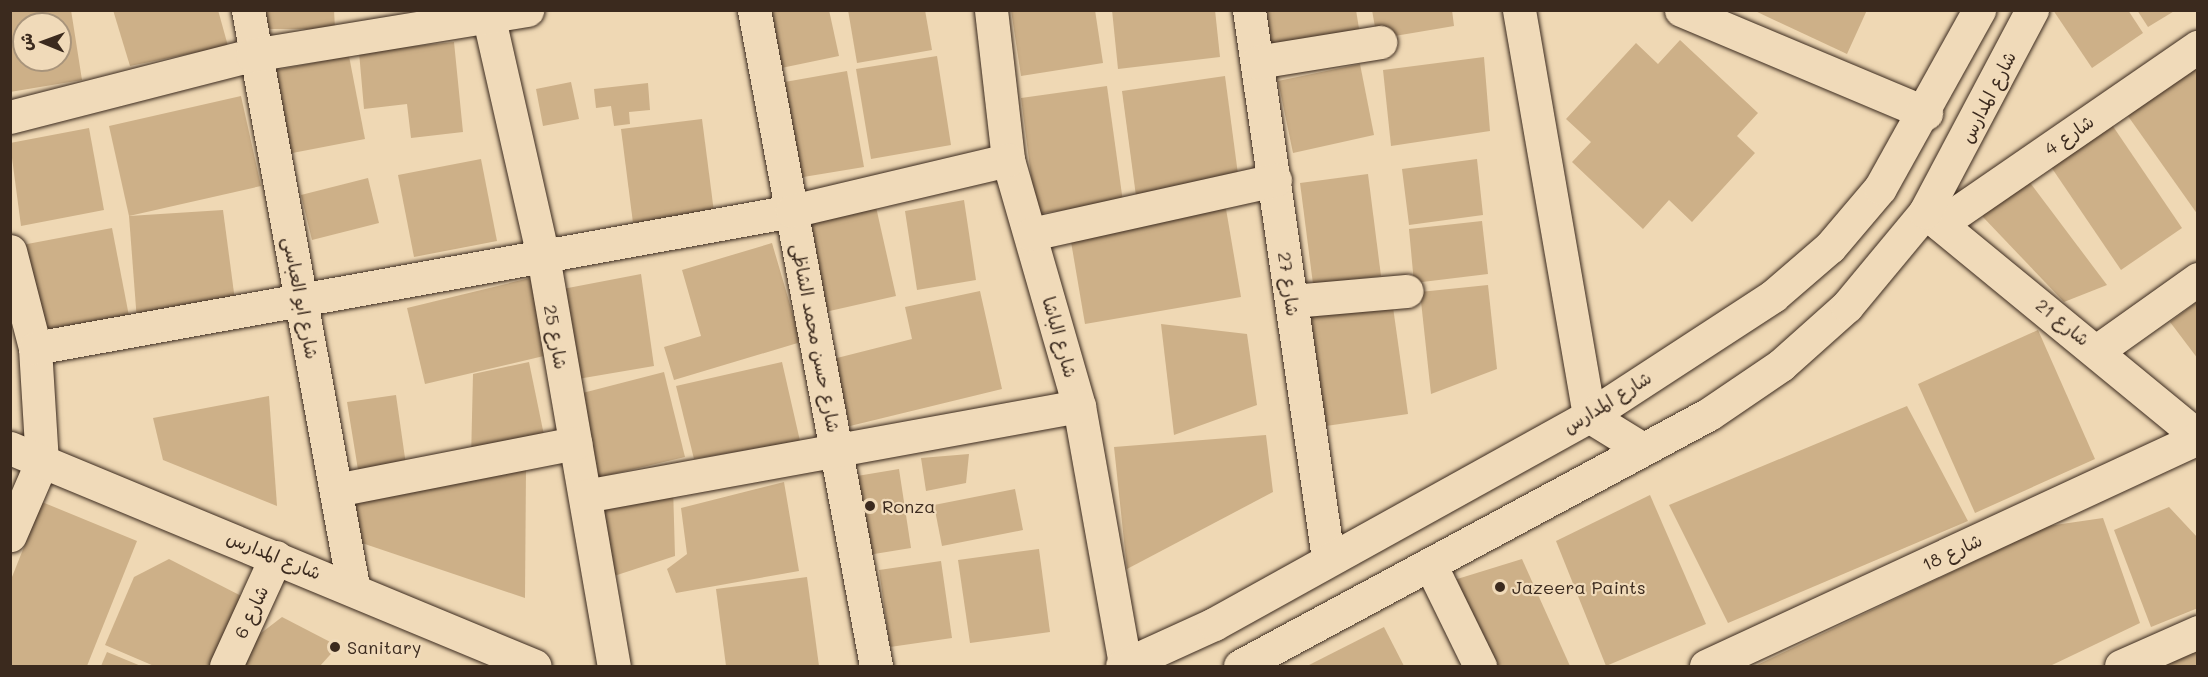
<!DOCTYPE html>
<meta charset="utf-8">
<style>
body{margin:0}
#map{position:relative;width:2208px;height:677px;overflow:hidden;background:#efd8b4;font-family:Mali,"Playpen Sans Arabic",sans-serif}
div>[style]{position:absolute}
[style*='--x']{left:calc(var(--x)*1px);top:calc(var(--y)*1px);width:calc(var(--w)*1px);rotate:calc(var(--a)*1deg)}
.building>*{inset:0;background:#cdb088}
.roads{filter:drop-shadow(0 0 2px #3b2a1e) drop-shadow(0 0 2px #3b2a1e)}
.minor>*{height:33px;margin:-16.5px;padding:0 16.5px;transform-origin:16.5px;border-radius:16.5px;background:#f0dab9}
.tertiary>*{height:33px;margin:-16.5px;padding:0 16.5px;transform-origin:16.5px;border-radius:16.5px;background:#f0dab9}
.dots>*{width:16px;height:16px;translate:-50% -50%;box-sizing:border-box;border:3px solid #f0dab9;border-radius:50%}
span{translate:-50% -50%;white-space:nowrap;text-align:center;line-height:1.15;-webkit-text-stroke:4.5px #f0dab9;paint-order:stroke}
.street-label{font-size:18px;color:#3b2a1e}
.poi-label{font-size:18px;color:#3b2a1e}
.left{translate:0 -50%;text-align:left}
.frame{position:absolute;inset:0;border:12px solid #3b2a1e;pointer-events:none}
.north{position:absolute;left:12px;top:12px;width:60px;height:60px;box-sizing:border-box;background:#f0dab9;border:2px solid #a8947b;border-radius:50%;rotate:271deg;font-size:16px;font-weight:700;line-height:24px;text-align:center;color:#3b2a1e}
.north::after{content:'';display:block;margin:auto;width:21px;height:27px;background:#3b2a1e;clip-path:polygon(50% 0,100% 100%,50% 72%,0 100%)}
</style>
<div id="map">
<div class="building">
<div style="clip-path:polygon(evenodd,10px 10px,71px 10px,82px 80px,10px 92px,10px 10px,24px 24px,60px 24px,60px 60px,24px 60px,24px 24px)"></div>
<div style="clip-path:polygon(113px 10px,218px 10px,228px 46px,130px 66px)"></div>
<div style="clip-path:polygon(248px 10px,334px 10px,335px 29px,250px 29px)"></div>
<div style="clip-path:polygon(744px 10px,829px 10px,839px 56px,757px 73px)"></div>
<div style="clip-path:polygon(848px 10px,925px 10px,932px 50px,857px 63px)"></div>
<div style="clip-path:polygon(1011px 10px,1095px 10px,1103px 63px,1021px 76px)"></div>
<div style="clip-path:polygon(1112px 10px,1215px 10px,1220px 57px,1118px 69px)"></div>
<div style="clip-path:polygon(1256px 10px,1356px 10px,1361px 41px,1262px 55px)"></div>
<div style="clip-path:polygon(1372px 10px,1452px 10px,1454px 26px,1377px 39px)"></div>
<div style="clip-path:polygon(1753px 10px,1867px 10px,1847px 54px)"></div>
<div style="clip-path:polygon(2053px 10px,2128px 10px,2143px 33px,2092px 68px)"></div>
<div style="clip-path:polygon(2137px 10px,2176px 10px,2148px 27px)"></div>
<div style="clip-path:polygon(1680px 40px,1758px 113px,1737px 136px,1755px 153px,1692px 222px,1669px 200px,1643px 229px,1572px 162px,1591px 142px,1566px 119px,1636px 43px,1658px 64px)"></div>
<div style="clip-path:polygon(454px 42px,463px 132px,411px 138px,407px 104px,364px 109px,359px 52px)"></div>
<div style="clip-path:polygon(349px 56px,365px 139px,282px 155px,266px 72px)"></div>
<div style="clip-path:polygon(937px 56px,951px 145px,871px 159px,856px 69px)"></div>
<div style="clip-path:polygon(1484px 57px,1490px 131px,1391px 146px,1383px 70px)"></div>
<div style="clip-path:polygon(2198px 57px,2198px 215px,2123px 109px)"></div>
<div style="clip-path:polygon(1360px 64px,1374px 135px,1293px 153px,1278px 81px)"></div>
<div style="clip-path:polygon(847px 71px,864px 167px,773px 182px,756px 87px)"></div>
<div style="clip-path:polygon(1225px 76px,1239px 182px,1136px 196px,1122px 91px)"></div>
<div style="clip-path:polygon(571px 82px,579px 119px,543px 126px,536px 89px)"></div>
<div style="clip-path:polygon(648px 83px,650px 110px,629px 112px,630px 124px,614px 126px,611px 106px,596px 108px,594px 89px)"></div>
<div style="clip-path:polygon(1107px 86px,1123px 202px,1036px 214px,1021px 98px)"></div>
<div style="clip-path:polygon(241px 96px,261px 186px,129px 216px,109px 126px)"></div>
<div style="clip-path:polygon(2106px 116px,2182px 228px,2121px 270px,2045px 158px)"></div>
<div style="clip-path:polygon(702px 119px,714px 212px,633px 223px,621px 129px)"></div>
<div style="clip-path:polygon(89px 128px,104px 210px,21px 226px,10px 143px)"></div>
<div style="clip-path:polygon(481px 159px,497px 241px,414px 257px,398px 175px)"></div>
<div style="clip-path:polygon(1477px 159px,1483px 215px,1409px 225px,1402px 169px)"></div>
<div style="clip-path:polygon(1368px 174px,1381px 276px,1313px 284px,1300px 183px)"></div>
<div style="clip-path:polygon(2025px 176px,2107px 285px,2064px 302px,1982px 216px)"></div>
<div style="clip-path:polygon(368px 178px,379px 223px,312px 240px,301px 195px)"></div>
<div style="clip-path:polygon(964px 200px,976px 280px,917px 290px,905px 211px)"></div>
<div style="clip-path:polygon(1225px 203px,1241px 297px,1085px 324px,1069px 230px)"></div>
<div style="clip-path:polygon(876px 207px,896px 296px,803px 317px,784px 228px)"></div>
<div style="clip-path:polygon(223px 210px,236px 308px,137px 321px,129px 216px)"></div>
<div style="clip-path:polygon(1482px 221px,1488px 274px,1414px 283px,1409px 229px)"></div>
<div style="clip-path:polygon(112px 228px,129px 316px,38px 333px,22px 245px)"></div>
<div style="clip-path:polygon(772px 243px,801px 342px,674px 380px,664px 347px,701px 336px,682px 270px)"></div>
<div style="clip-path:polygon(641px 274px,654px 366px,566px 381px,547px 292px)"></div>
<div style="clip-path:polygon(530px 278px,548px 355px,425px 384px,407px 308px)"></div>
<div style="clip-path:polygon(1488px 285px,1497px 369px,1431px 394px,1420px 292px)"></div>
<div style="clip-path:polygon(980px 291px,1002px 389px,850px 426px,833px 359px,912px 339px,905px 307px)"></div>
<div style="clip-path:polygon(1392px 300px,1408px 414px,1326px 426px,1310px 313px)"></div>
<div style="clip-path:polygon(2198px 301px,2198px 359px,2170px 322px)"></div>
<div style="clip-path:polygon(1161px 324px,1247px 334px,1257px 405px,1174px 435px)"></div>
<div style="clip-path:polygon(2038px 330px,2095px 459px,1975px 513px,1918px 384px)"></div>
<div style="clip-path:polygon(529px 362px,546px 445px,471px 460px,473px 374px)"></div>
<div style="clip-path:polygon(782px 362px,800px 441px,694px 459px,676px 386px)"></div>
<div style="clip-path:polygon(664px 372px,685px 457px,588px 480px,567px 397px)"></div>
<div style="clip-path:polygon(396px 395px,406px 465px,359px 476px,347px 402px)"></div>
<div style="clip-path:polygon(269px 396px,277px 506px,163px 460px,153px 418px)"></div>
<div style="clip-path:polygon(1907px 406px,1968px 521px,1728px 623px,1669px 505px)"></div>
<div style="clip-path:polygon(1266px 435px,1273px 492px,1127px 569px,1114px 447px)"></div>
<div style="clip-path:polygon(969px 454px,966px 483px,926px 491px,921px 458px)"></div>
<div style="clip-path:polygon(526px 468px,525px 598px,353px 540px,349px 503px)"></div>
<div style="clip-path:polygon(899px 469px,911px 548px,868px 555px,857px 476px)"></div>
<div style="clip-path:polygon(784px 482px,799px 571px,676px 593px,667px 569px,687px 554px,681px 508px)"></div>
<div style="clip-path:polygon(673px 486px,675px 556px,611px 577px,598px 499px)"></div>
<div style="clip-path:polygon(1015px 489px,1023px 530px,942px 546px,934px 505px)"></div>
<div style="clip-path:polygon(1650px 495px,1706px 624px,1606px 666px,1556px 541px)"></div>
<div style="clip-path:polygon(42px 502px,137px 541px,87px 666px,10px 666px,10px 582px)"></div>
<div style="clip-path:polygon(2169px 507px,2198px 538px,2198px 608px,2151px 627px,2114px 530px)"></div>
<div style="clip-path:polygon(2103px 518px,2140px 623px,2050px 666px,1755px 666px,2048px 526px)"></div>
<div style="clip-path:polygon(1039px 549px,1050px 632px,970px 643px,958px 560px)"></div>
<div style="clip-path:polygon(169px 559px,259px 605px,212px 666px,154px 666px,105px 645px,134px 577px)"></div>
<div style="clip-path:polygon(1522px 559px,1570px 666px,1497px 666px,1454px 580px)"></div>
<div style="clip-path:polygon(941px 561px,952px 638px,890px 647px,879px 570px)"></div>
<div style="clip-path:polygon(807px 577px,819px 666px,726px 666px,716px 589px)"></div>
<div style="clip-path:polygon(282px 617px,338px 646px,320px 666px,240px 666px,252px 640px)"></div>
<div style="clip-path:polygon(1384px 627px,1404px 666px,1307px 666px)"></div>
<div style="clip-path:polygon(2198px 647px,2198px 666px,2159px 666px)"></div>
<div style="clip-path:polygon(107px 652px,141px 666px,101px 666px)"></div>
</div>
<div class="roads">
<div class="minor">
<div style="--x:248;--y:10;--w:585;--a:79.67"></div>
<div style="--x:487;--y:10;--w:252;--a:77.2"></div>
<div style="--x:543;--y:256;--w:416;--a:80.2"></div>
<div style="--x:754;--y:10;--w:667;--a:79.46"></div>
<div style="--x:991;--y:10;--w:151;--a:83.5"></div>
<div style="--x:1008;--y:160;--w:256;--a:73.9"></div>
<div style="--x:1079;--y:406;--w:263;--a:79.9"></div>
<div style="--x:1249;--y:10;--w:554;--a:81.8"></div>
<div style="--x:1519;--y:10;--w:412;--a:80.2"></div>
<div style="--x:1589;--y:416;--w:61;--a:31.6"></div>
<div style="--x:1681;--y:10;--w:266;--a:22.8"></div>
<div style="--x:1257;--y:62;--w:125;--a:-9.2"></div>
<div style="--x:10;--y:117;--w:250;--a:-14.4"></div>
<div style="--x:252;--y:55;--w:279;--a:-9.3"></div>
<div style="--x:1925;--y:212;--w:353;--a:39.4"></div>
<div style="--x:1940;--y:224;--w:313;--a:-34.5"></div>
<div style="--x:1031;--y:234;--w:250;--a:-12.5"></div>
<div style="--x:10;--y:251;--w:100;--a:75.5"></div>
<div style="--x:35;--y:348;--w:113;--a:86.5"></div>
<div style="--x:42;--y:461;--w:81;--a:113.4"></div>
<div style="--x:1292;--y:301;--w:115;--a:-5"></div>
<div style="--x:35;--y:348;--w:769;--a:-10.26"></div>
<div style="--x:792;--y:211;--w:222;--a:-13.3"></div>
<div style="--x:2098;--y:350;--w:123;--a:-35.4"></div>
<div style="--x:336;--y:490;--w:244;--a:-11.1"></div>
<div style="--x:585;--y:496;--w:502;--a:-10.33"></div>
<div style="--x:1430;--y:564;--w:114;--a:63.9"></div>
<div style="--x:226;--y:666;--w:120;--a:-65.4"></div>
<div style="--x:1706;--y:666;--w:542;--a:-24.86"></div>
<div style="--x:2121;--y:666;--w:84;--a:-23.8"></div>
</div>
<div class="tertiary">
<div style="--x:10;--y:448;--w:568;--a:22.55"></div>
<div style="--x:1122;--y:666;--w:101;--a:-24.5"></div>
<div style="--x:1214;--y:624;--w:429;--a:-29"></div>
<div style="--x:1589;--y:416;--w:220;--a:-33.1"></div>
<div style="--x:1773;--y:296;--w:75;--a:-40.7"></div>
<div style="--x:1830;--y:247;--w:77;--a:-49.7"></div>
<div style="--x:1880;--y:188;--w:204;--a:-60.9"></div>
<div style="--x:1240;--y:666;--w:532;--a:-28.25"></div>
<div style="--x:1709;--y:414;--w:87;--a:-34.2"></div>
<div style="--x:1781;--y:365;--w:89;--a:-41.8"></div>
<div style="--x:1847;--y:306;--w:122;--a:-50.3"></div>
<div style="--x:1925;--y:212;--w:229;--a:-62.1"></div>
</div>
</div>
<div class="dots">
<div style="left:870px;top:506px;background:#3b2a1e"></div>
<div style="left:1500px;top:587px;background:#3b2a1e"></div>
<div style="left:335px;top:647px;background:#3b2a1e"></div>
</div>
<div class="street-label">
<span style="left:1988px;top:97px;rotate:-63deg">شارع المدارس</span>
<span style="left:2069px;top:135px;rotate:-35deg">شارع 4</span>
<span style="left:1289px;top:284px;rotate:82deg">شارع 27</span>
<span style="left:301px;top:298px;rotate:79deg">شارع ابو العباسى</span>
<span style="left:2063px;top:322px;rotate:39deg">شارع 21</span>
<span style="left:556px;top:337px;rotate:80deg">شارع 25</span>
<span style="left:1060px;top:337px;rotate:74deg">شارع الباشا</span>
<span style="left:816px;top:338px;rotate:79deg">شارع حسن محمد الشاظى</span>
<span style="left:1607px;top:402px;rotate:-32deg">شارع المدارس</span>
<span style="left:1952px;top:552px;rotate:-25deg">شارع 18</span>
<span style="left:274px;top:555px;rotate:22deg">شارع المدارس</span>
<span style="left:251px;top:612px;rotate:-65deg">شارع 6</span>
</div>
<div class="poi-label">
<span class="left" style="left:882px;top:506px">Ronza</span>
<span class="left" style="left:1512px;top:587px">Jazeera Paints</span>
<span class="left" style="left:347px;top:647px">Sanitary</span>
</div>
<div class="frame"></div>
<div class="north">ش</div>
</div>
